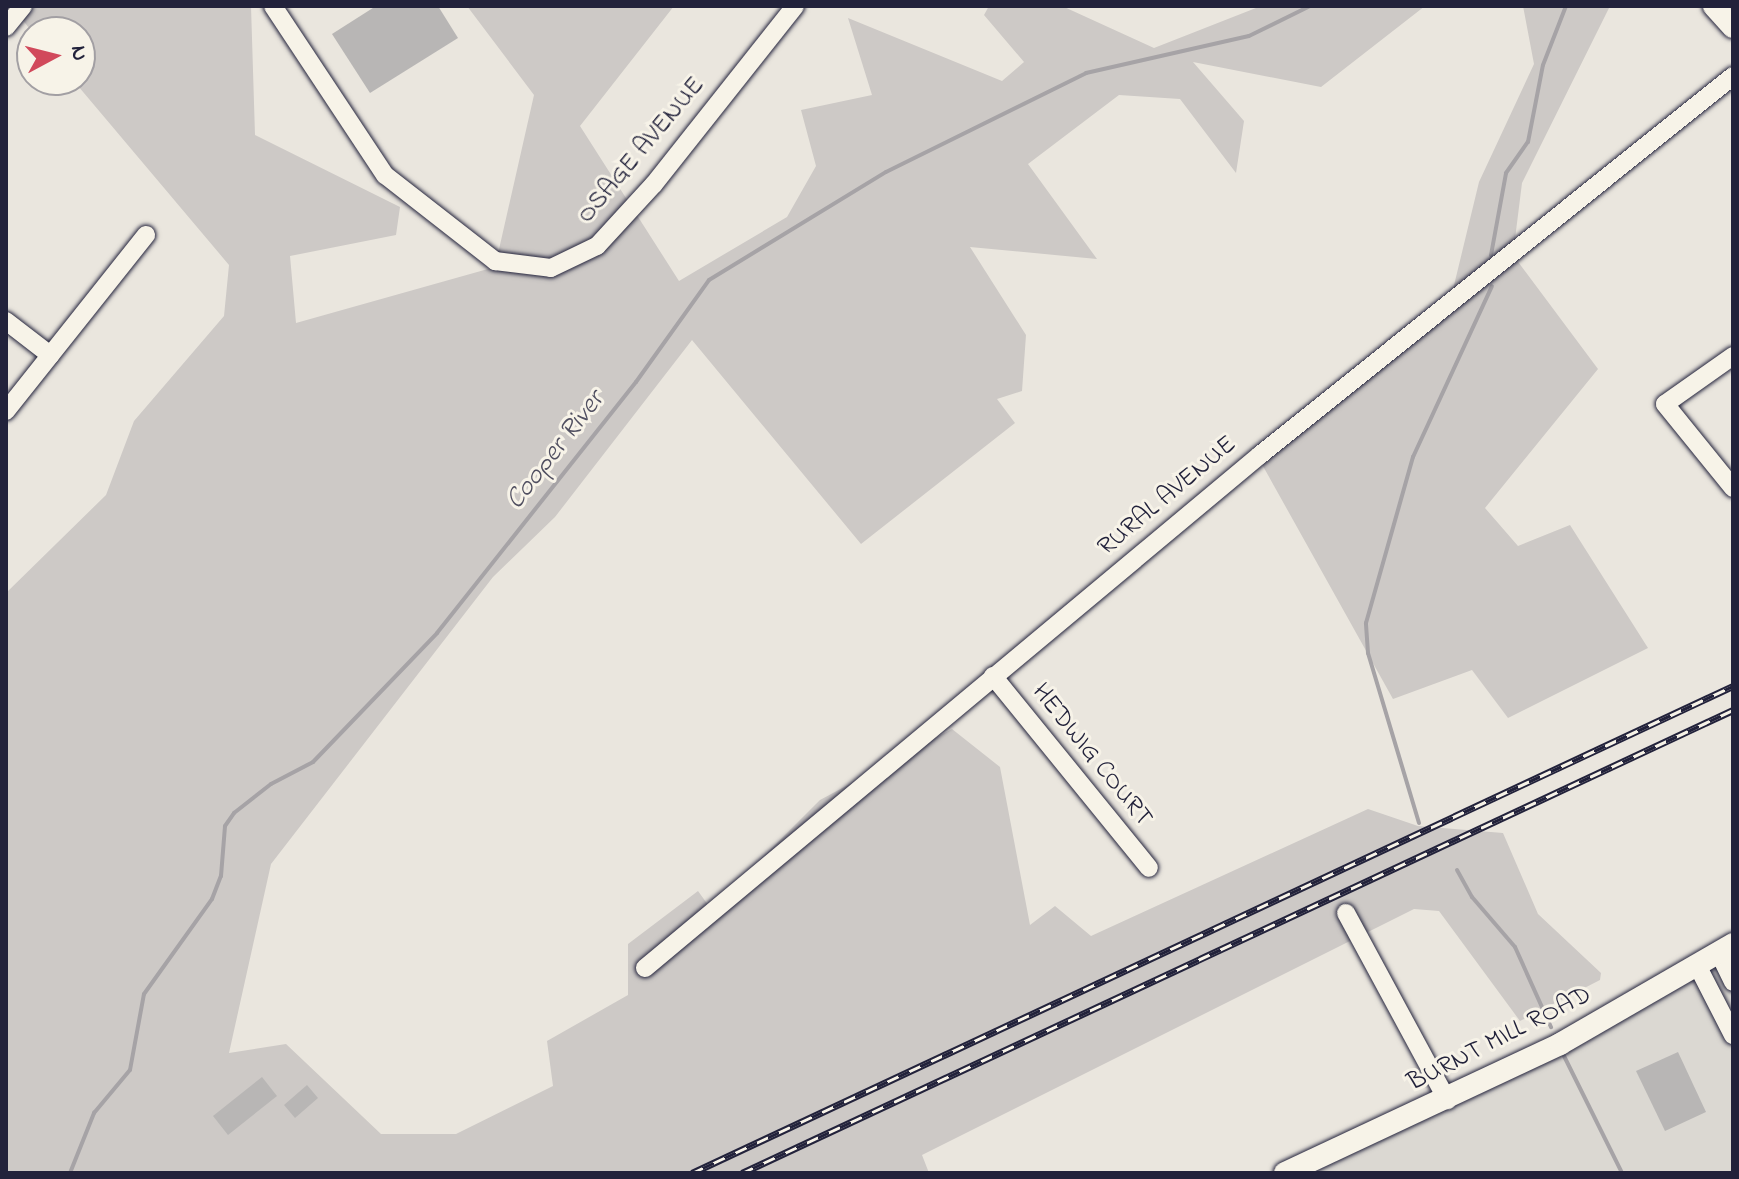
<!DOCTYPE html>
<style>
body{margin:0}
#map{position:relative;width:1739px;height:1179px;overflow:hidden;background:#eae6de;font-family:"Indie Flower",sans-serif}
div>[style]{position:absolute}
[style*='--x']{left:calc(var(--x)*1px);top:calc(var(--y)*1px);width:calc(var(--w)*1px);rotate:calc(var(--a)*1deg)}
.built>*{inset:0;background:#dbd8d2}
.green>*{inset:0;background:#cdc9c6}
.stream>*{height:4px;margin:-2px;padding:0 2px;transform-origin:2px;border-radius:2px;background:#a6a3a6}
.building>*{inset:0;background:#b8b6b5}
.roads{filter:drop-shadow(0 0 2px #22223b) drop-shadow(0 0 2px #22223b)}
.minor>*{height:18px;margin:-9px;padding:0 9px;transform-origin:9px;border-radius:9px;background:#f7f3e8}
.major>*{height:22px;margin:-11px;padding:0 11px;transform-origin:11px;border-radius:11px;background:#f7f3e8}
.rail>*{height:7px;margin-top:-3.5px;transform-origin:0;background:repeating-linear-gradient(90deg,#f7f3e8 0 12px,#22223b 0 24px);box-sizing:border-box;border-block:2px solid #22223b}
span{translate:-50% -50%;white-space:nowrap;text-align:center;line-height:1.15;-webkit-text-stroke:6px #f7f3e8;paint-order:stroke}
.street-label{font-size:26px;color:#22223b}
.water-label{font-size:28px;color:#504f60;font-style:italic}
.frame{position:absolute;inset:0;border:8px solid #22223b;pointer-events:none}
.north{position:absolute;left:16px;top:16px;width:80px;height:80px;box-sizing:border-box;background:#f7f3e8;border:2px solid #a29fa3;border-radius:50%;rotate:83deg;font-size:22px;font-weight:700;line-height:32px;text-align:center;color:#22223b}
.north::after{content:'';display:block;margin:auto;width:28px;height:36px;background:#d1495b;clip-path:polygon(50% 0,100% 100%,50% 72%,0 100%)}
</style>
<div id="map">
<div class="built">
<div style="clip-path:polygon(1733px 944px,1733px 1173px,1285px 1173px)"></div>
</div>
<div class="green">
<div style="clip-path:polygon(35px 6px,251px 6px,255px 135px,400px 207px,396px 235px,290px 256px,296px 323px,495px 267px,534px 95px,467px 6px,674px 6px,580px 126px,679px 281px,787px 217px,816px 166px,801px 110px,872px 95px,848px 18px,1002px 81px,1024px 62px,984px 15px,989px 6px,1062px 6px,1154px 48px,1261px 6px,1425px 6px,1321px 87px,1193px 62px,1244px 121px,1236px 173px,1180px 99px,1119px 95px,1028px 164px,1097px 259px,970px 247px,1026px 335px,1022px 391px,997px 399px,1015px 423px,861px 544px,692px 340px,555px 517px,493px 577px,271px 864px,229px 1053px,286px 1044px,381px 1134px,456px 1134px,553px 1086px,547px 1041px,628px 995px,628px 944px,698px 891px,711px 909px,820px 800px,952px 729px,1000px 767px,1030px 925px,1055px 906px,1091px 936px,1368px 809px,1418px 826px,1503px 833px,1538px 914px,1601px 973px,1600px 980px,1520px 1021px,1439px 911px,1414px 909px,922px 1155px,929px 1173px,6px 1173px,6px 593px,106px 495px,134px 421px,224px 316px,229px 265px,73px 80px,80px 80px,80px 32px,32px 32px,22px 19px)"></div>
<div style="clip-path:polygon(1523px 6px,1610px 6px,1522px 183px,1513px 255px,1598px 369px,1485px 508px,1518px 546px,1570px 525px,1648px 648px,1508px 718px,1472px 670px,1393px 699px,1259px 459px,1449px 306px,1479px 182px,1534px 64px)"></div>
</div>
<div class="stream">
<div style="--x:1491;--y:255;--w:83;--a:-79.6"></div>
<div style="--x:1506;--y:173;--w:38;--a:-55"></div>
<div style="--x:1528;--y:142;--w:78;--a:-79"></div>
<div style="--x:1543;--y:65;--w:63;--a:-68.7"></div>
<div style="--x:1419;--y:823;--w:177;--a:-106.7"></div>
<div style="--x:1368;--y:653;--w:30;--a:-94"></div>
<div style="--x:1366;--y:623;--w:173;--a:-74.2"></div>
<div style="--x:1413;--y:457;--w:188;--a:-65.2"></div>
<div style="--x:1457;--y:870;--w:31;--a:61"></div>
<div style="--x:1472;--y:897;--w:66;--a:49.3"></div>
<div style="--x:1515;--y:947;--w:88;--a:65.8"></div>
<div style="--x:1564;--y:1056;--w:131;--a:63.6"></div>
<div style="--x:70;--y:1173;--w:65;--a:-68.2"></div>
<div style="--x:94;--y:1113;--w:56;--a:-50.1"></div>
<div style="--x:130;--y:1070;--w:77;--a:-79.6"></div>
<div style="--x:144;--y:994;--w:117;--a:-54.4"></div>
<div style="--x:212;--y:899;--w:25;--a:-69"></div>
<div style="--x:221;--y:876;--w:50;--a:-85.4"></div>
<div style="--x:225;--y:826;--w:16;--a:-55"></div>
<div style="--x:234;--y:813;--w:47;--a:-38.1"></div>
<div style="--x:271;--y:784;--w:47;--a:-27.6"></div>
<div style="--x:313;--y:762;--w:179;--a:-46.1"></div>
<div style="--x:437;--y:633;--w:320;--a:-51.6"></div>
<div style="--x:636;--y:382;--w:125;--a:-54.4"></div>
<div style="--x:709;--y:280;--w:207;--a:-31.4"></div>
<div style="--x:886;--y:172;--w:223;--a:-26.3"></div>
<div style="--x:1086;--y:73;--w:167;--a:-12.8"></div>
<div style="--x:1249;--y:36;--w:68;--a:-26.2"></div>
</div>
<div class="building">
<div style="clip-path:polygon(376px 6px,438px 6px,458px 38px,370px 93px,332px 34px)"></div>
<div style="clip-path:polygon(1678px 1052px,1706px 1112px,1665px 1131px,1636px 1071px)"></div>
<div style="clip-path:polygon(262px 1077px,277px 1096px,228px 1135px,213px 1116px)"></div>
<div style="clip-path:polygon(307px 1085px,318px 1098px,295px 1118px,284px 1105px)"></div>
</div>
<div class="roads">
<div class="minor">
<div style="--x:273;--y:6;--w:203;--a:56.5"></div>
<div style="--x:385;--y:175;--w:140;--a:38"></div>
<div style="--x:495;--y:261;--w:56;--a:7.1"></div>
<div style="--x:551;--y:268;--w:51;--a:-25.6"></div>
<div style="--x:597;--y:246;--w:84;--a:-47.4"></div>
<div style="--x:654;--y:184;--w:227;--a:-51.6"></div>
<div style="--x:6;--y:27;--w:27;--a:-51"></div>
<div style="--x:6;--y:321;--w:56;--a:37.7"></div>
<div style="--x:1733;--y:356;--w:83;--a:144.8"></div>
<div style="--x:1665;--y:404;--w:108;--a:51"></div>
<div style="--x:6;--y:411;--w:225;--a:-51.5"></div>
<div style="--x:993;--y:676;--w:247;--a:50.9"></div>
<div style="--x:1346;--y:913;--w:213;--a:61.6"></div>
<div style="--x:1719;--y:953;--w:32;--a:64"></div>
<div style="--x:1697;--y:965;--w:79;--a:62.8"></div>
<div style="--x:645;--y:968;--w:801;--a:-39.83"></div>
<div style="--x:1260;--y:455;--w:606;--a:-38.7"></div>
</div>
<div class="major">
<div style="--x:1714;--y:6;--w:28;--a:48"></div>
<div style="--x:1285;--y:1173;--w:304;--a:-25.1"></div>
<div style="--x:1560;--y:1044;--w:200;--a:-30"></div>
</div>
</div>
<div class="rail">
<div style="--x:692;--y:1173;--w:1149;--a:-25.07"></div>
<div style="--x:742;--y:1173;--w:1094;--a:-25.04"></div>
</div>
<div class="street-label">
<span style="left:642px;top:151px;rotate:-50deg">OSAGE AVENUE</span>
<span style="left:1168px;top:497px;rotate:-40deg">RURAL AVENUE</span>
<span style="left:1091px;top:756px;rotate:51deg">HEDWIG COURT</span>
<span style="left:1500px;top:1040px;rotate:-27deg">BURNT MILL ROAD</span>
</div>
<div class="water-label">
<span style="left:556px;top:451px;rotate:-52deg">Cooper River</span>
</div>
<div class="frame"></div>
<div class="north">N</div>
</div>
